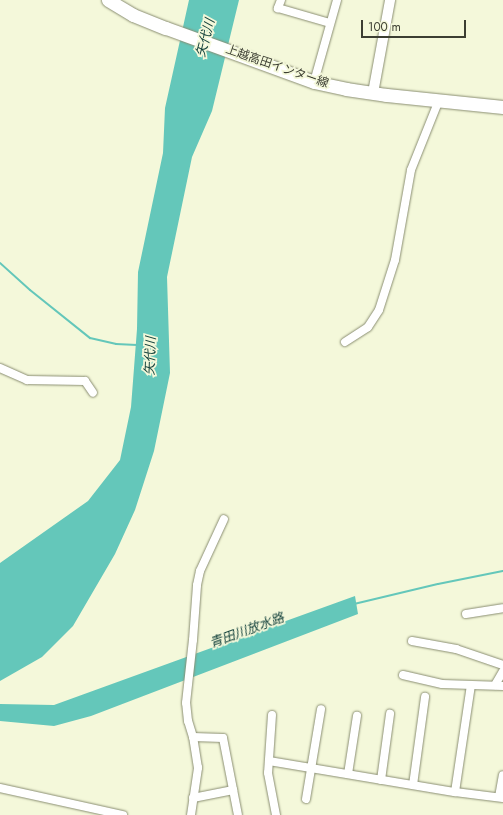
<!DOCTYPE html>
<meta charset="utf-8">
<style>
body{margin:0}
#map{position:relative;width:503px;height:815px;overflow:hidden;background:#f4f8da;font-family:Jost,"Noto Sans JP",sans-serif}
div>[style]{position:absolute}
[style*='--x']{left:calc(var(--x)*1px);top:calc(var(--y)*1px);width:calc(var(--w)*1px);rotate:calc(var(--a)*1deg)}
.water>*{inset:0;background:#64c7ba}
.stream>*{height:2px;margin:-1px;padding:0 1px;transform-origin:1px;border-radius:1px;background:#64c7ba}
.roads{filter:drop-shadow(0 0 1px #8a8e72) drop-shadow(0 0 1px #8a8e72)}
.minor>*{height:8px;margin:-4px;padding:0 4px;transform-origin:4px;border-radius:4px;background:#fff}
.tertiary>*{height:10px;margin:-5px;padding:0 5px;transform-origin:5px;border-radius:5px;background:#fff}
.primary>*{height:13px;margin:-6.5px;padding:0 6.5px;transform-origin:6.5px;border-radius:6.5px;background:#fff}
span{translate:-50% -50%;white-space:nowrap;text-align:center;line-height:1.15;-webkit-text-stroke:3.5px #f4f8da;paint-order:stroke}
.street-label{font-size:12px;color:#3c3e32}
.water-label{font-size:13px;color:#17443e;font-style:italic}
.scale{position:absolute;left:361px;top:20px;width:105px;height:18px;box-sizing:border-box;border:2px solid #3c3e32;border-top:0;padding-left:5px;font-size:12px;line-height:14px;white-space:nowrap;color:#3c3e32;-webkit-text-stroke:3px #f4f8da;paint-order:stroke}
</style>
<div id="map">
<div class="water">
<div style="clip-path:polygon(189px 0,239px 0,212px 111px,192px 157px,167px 277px,170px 373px,154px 451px,135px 510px,115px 554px,73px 626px,42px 657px,0 681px,0 563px,88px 501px,120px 460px,131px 407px,137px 329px,138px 272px,163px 153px,165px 108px)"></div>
<div style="clip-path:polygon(355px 596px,358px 614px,91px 716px,54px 726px,0 721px,0 704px,54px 705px)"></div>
</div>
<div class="stream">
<div style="--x:0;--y:263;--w:40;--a:42"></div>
<div style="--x:30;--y:290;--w:77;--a:38.7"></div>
<div style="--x:90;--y:338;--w:27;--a:13"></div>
<div style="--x:116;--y:344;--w:21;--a:3"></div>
<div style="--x:354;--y:604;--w:86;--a:-13.4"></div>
<div style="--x:438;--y:584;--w:66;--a:-11.3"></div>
</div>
<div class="roads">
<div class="minor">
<div style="--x:281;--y:0;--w:9;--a:111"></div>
<div style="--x:278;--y:8;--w:54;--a:16.1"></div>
<div style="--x:314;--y:82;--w:85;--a:-74.3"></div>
<div style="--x:345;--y:342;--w:27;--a:-33"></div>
<div style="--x:368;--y:327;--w:20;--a:-57"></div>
<div style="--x:379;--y:310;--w:52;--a:-72.3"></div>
<div style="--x:395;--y:260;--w:91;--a:-79.9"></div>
<div style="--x:411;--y:170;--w:75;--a:-68.2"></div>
<div style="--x:0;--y:368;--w:30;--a:24"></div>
<div style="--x:27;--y:380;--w:58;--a:1"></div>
<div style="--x:85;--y:381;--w:14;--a:56"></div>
<div style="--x:466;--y:614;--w:37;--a:-9"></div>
<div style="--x:412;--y:641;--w:45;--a:10.3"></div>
<div style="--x:456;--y:649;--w:50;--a:18.8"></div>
<div style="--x:403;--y:675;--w:40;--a:13"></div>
<div style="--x:442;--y:684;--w:61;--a:1.9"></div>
<div style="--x:495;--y:685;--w:16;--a:-60"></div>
<div style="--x:272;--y:715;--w:58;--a:93.9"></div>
<div style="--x:268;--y:773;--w:43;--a:79.2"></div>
<div style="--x:193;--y:737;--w:30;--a:2"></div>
<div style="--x:223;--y:738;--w:78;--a:79"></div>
<div style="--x:269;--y:761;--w:189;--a:9.5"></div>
<div style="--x:455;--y:792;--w:48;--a:7.1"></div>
<div style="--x:348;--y:774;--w:59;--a:-81.2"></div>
<div style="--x:381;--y:780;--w:67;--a:-82.2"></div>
<div style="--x:413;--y:785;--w:89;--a:-82.2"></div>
<div style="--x:0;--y:788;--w:126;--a:12.4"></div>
<div style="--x:455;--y:792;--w:108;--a:-81.5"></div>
<div style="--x:499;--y:797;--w:22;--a:-80"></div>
<div style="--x:193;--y:798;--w:41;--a:-11.3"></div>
<div style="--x:306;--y:799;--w:91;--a:-80.5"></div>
<div style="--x:191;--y:815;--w:48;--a:-81.5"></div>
<div style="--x:198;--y:768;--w:31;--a:-99"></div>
<div style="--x:193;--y:737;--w:17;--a:-107"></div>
<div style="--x:188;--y:721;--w:18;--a:-96"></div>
<div style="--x:186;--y:703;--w:63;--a:-83.7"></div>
<div style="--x:193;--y:640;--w:55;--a:-85.8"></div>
<div style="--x:197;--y:585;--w:14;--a:-78"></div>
<div style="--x:200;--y:571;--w:57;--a:-65.2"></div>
</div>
<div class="tertiary">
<div style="--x:373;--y:93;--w:95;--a:-79.6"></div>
</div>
<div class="primary">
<div style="--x:108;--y:0;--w:29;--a:31"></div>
<div style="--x:133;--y:15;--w:35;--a:22"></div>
<div style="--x:166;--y:28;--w:158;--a:20"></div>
<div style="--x:314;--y:82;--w:33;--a:12"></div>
<div style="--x:346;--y:89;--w:40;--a:8.5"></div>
<div style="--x:386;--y:95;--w:118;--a:5.9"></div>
</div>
</div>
<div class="street-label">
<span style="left:277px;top:67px;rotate:19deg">上越高田インター線</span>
</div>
<div class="water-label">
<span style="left:206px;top:38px;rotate:-75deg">矢代川</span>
<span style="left:151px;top:356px;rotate:-88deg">矢代川</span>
<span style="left:247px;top:631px;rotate:-20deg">青田川放水路</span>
</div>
<div class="scale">100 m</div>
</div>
